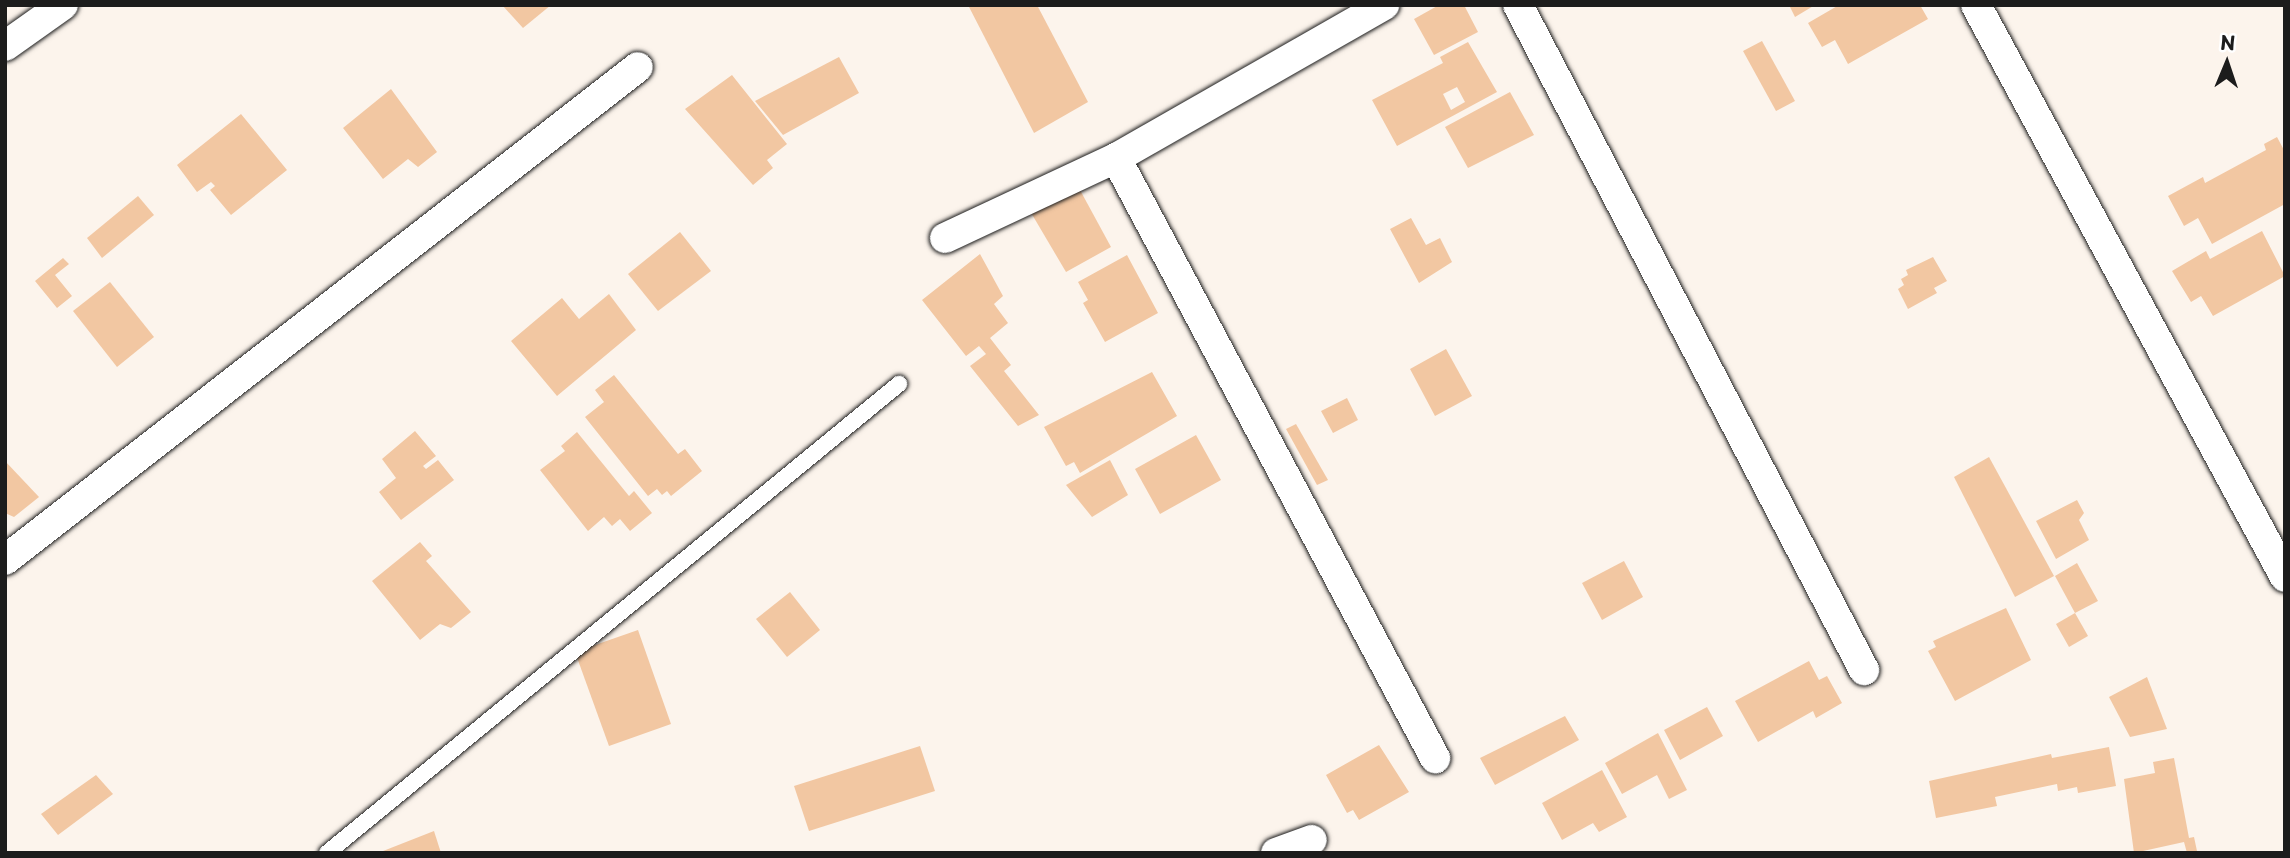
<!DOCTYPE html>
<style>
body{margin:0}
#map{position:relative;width:2290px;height:858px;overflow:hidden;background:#fcf4ec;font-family:"Playpen Sans",sans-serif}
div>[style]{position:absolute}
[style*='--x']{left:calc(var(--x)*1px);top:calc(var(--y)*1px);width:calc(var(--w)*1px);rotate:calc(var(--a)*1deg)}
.building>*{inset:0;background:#f2c7a2}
.roads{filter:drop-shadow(0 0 2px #1c1c1c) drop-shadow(0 0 2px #1c1c1c)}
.lane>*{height:16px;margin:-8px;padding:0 8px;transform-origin:8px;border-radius:8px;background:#fff}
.street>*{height:30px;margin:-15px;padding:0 15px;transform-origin:15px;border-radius:15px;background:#fff}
span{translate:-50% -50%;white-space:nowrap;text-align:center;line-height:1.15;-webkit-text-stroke:5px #fff;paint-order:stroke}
.frame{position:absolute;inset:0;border:7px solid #1c1c1c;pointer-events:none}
.north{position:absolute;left:2192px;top:28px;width:70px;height:70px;-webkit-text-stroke:5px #fff;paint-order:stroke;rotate:2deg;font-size:19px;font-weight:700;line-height:28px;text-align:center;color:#1c1c1c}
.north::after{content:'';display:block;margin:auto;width:24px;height:32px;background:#1c1c1c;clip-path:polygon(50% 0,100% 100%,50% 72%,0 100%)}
</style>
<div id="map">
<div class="building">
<div style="clip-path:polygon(502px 5px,551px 5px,523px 28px)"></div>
<div style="clip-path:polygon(968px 5px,1037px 5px,1088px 102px,1034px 133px)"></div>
<div style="clip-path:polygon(1439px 5px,1464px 5px,1478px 32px,1434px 55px,1414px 19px)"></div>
<div style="clip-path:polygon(1789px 5px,1815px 5px,1795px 17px)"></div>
<div style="clip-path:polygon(1839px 5px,1920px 5px,1928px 19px,1848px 64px,1835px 40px,1822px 47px,1808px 23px)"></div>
<div style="clip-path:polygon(1762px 41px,1795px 101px,1776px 111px,1743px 51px)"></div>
<div style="clip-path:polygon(evenodd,1468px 42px,1497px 92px,1397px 146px,1372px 100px,1443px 63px,1440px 57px,1468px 42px,1457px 87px,1465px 102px,1451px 110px,1443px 94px,1457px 87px)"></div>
<div style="clip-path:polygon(839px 57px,859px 93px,783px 135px,755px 101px)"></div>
<div style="clip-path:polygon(732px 75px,787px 144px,767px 160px,773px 168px,753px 185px,685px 109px)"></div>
<div style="clip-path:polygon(391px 89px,437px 152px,418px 167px,408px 159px,383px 179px,343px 128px)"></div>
<div style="clip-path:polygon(1510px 92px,1534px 135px,1468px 168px,1445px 127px)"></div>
<div style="clip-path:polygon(241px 114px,287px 170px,231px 215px,210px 190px,215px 186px,211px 182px,197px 192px,177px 165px)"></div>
<div style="clip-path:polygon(2277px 137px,2285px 152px,2285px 204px,2212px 244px,2198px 218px,2184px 226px,2168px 196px,2203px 177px,2205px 183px,2266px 150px,2264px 144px)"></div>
<div style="clip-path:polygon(1080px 190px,1111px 247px,1066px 272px,1030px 211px)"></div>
<div style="clip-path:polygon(138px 196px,154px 215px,102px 258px,87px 238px)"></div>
<div style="clip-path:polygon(1411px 218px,1426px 245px,1440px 238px,1452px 262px,1419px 283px,1390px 229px)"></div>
<div style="clip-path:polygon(2262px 231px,2285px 276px,2213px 316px,2201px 296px,2191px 302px,2172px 271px,2206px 251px,2210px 259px)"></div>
<div style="clip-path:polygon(680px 232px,711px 271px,658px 311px,628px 274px)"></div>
<div style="clip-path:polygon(980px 254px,1003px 296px,994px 304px,1008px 323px,990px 338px,1011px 365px,1004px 371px,1039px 415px,1018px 426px,970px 366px,986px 354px,979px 346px,966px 356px,922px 300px)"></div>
<div style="clip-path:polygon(1127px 255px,1158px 313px,1105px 342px,1083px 303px,1088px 300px,1078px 282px)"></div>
<div style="clip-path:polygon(1933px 257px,1947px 281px,1934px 288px,1937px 293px,1908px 309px,1898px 289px,1904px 285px,1901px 279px,1908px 275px,1906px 270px)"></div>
<div style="clip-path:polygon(63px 258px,69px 264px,55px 275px,72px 296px,57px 308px,35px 281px)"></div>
<div style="clip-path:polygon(110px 282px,154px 337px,117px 367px,73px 311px)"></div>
<div style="clip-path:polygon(609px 294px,636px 330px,557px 396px,511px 341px,562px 298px,579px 319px)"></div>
<div style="clip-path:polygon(1446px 349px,1472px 396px,1435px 416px,1410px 369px)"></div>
<div style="clip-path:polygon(1152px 372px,1177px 416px,1080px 473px,1074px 462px,1066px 466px,1044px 427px)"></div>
<div style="clip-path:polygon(614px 375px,678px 454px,685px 449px,702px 471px,671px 496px,667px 491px,662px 495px,657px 489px,648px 496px,585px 417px,604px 402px,595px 390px)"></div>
<div style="clip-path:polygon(1347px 398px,1358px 420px,1333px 433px,1321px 411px)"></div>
<div style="clip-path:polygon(1296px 424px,1328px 480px,1317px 485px,1286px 429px)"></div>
<div style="clip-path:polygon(415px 431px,436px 456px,423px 466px,426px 469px,438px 460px,454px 480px,401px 520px,379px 492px,396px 478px,382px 459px)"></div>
<div style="clip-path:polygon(577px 432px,629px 496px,634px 491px,652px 513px,630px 531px,620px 519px,612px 526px,604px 517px,588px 531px,540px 470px,565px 451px,561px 446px)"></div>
<div style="clip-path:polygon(1196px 435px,1221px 480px,1160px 514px,1135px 469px)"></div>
<div style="clip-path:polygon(1989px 457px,2054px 576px,2015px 597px,1954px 477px)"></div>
<div style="clip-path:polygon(1110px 460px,1128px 495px,1092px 517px,1066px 485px)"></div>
<div style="clip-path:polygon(5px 461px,39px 497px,14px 517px,5px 513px)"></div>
<div style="clip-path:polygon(2077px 500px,2084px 513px,2079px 520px,2089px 540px,2056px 559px,2036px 521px)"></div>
<div style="clip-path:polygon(420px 542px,432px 556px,426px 561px,471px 612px,451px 628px,440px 624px,420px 640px,372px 581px)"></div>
<div style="clip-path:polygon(1624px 561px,1643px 597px,1602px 620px,1582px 583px)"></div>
<div style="clip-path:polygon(2077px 563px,2098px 601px,2075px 613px,2055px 576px)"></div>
<div style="clip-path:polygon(790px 592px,820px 630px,787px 657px,756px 619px)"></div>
<div style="clip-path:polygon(2006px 608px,2031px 660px,1955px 701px,1928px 651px,1936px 647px,1933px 641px)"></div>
<div style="clip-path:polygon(2075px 613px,2088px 636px,2069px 647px,2056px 624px)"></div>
<div style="clip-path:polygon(638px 630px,671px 724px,609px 746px,575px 652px)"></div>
<div style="clip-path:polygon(1809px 661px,1819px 680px,1827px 676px,1842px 703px,1816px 718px,1813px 711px,1758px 742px,1735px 701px)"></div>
<div style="clip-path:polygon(2147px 677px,2167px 729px,2130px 737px,2109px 697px)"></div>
<div style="clip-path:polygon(1707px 707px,1723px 736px,1680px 760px,1664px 730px)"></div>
<div style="clip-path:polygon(1565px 716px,1579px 740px,1495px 785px,1480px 758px)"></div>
<div style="clip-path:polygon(1658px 733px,1687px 790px,1669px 799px,1657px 775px,1622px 794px,1605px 763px)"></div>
<div style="clip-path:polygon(1379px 745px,1409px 792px,1359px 820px,1353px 810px,1347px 813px,1326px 775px)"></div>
<div style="clip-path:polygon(920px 746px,935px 791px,809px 831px,794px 786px)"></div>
<div style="clip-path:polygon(2109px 747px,2116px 786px,2078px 793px,2077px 787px,2058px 791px,2057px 784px,1995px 797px,1997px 806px,1936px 818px,1929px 781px,2051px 754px,2052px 758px)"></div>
<div style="clip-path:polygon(2174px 758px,2189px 838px,2194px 837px,2197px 851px,2187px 853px,2184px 842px,2134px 853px,2124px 779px,2155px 773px,2153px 762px)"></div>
<div style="clip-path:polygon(1602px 770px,1627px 817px,1599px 832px,1593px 823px,1562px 840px,1542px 803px)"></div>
<div style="clip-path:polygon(96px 775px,113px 794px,58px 835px,41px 814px)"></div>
<div style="clip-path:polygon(434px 831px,441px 853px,378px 853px)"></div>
</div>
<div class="roads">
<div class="lane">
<div style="--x:327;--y:853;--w:740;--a:-39.35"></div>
</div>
<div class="street">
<div style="--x:1518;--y:5;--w:750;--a:62.51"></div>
<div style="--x:1976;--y:5;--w:650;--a:61.62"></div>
<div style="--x:5;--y:46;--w:71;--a:-35.3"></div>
<div style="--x:1116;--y:158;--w:680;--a:62"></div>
<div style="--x:945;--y:238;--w:189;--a:-25.1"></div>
<div style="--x:1116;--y:158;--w:309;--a:-29.7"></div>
<div style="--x:5;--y:560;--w:802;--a:-37.91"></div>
<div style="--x:1276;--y:853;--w:38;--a:-20"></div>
</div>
</div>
<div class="frame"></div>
<div class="north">N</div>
</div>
